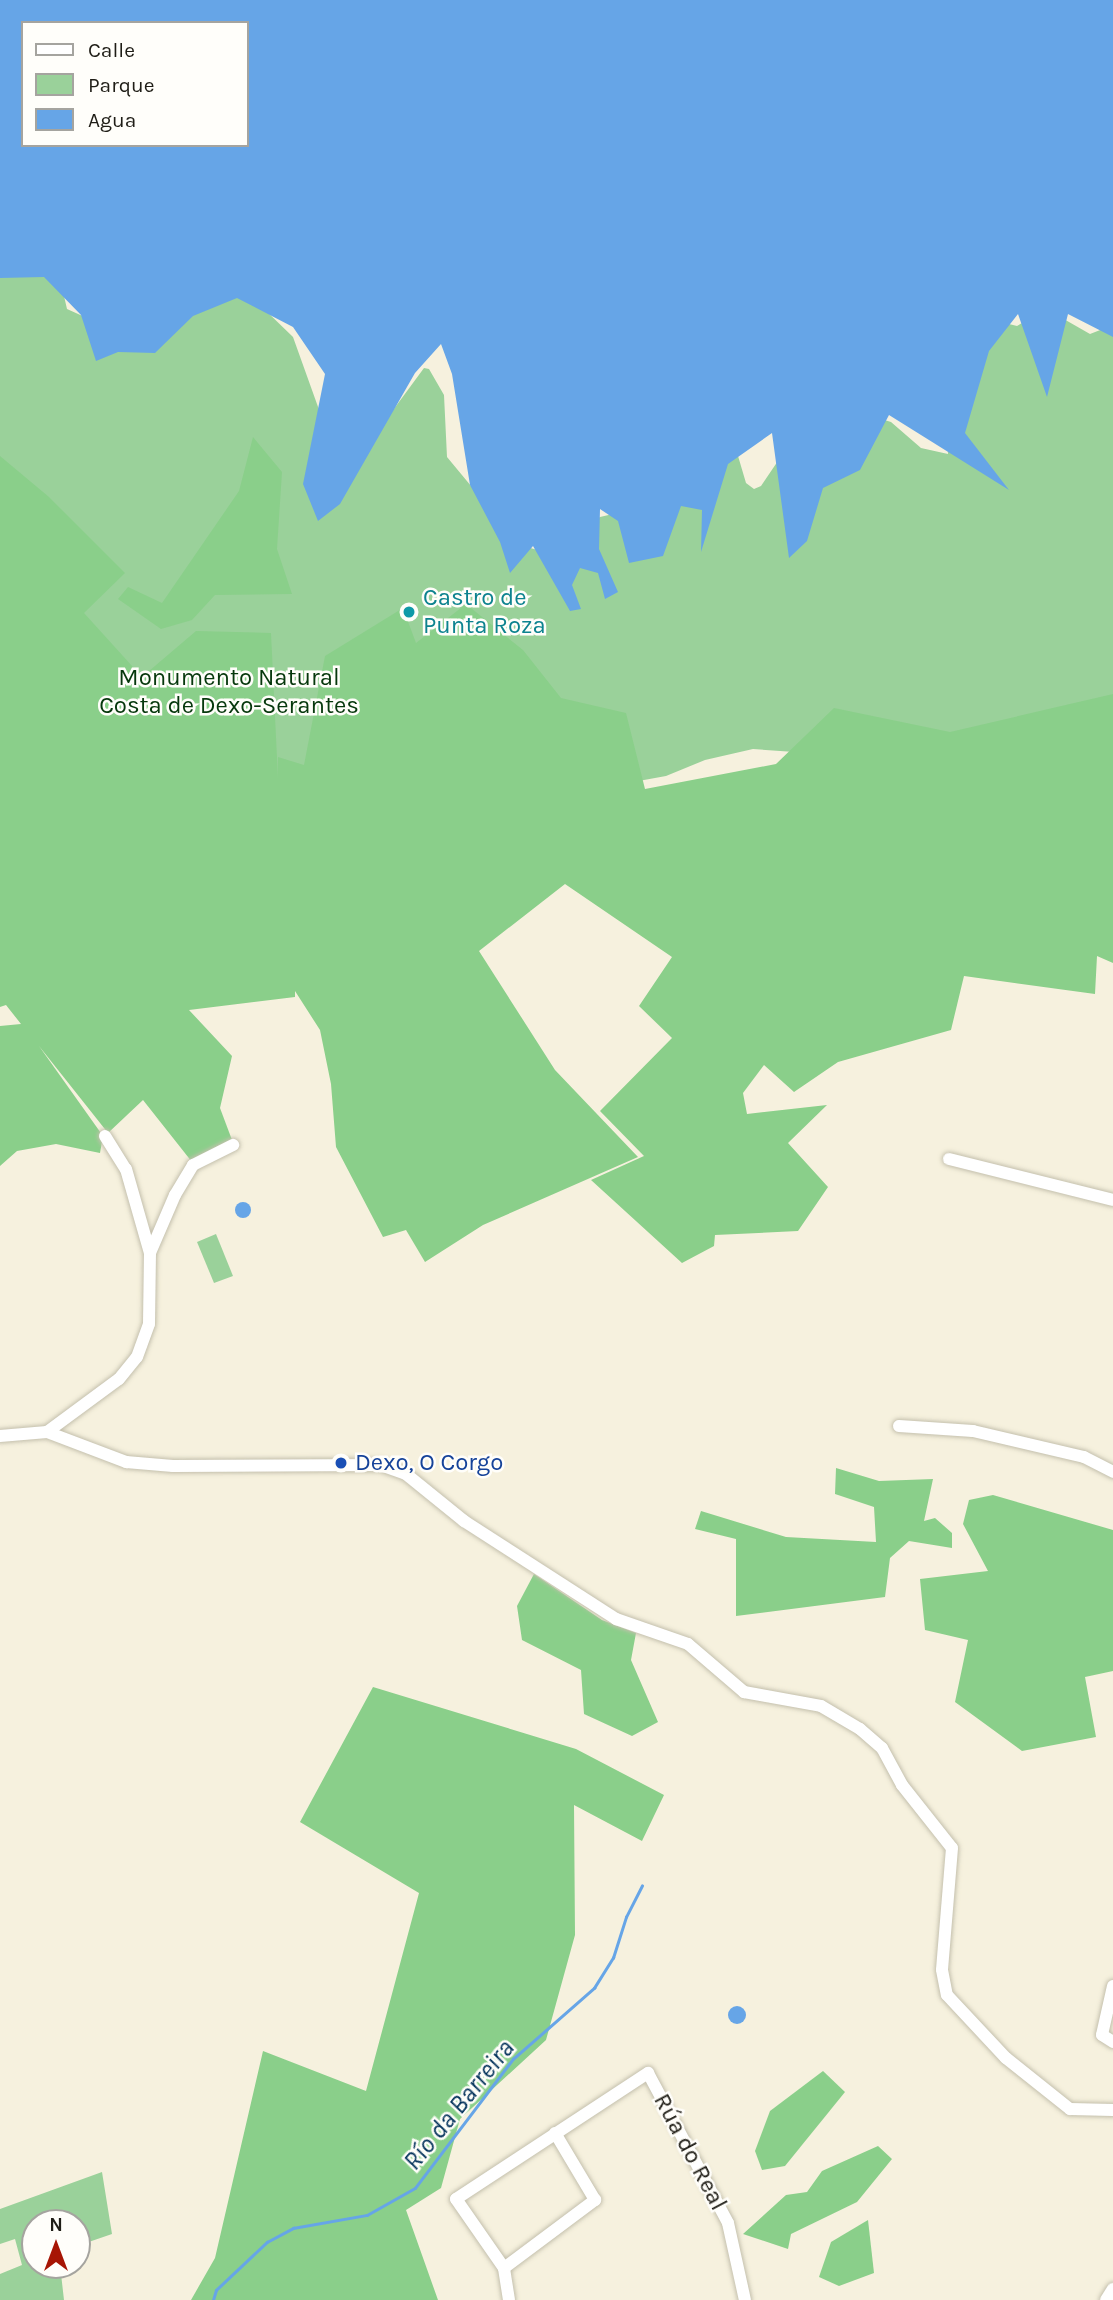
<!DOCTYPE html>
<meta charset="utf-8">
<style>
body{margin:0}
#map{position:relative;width:1113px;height:2300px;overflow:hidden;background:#f6f1de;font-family:Karla,sans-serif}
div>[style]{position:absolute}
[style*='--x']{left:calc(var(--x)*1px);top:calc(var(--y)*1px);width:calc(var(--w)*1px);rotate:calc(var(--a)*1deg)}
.green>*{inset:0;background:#9ad19a}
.forest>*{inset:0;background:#8acf8a}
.water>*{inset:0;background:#66a5e7}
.round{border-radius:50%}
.stream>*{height:2.5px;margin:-1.25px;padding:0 1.25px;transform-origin:1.25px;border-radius:1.25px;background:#66a5e7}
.roads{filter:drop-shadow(0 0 2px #c4c0ad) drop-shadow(0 0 2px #c4c0ad)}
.minor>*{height:12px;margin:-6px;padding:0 6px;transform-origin:6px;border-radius:6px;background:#fff}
.dots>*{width:19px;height:19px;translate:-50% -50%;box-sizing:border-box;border:4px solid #fffefa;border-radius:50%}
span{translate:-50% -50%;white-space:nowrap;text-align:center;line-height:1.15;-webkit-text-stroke:5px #fffefa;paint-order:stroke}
.culture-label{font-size:24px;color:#0d838f}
.left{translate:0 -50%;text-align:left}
.park-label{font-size:24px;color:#06380c}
.transit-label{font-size:24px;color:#164399}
.street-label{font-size:24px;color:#1f1d16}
.water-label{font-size:26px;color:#003059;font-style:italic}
.legend{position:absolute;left:21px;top:21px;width:228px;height:126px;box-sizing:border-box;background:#fffefa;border:2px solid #a5a49f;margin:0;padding:9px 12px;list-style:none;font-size:21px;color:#1f1d16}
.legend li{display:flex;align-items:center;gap:14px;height:35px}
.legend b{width:35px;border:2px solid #a5a49f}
.north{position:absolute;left:21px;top:2209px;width:70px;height:70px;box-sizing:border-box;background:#fffefa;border:2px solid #a5a49f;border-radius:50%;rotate:0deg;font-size:19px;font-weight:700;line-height:28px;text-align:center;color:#1f1d16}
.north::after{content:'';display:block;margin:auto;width:24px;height:32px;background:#a71504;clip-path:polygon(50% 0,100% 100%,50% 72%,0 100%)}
</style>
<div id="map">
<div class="green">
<div style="clip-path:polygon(0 258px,61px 283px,67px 309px,87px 318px,228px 291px,260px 305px,293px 337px,322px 418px,385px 421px,424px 368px,429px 369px,444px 395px,447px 457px,520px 545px,541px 551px,600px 517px,681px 498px,733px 439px,746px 483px,754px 489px,761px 486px,784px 452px,878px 418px,891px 422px,921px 448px,948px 454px,944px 398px,1009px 324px,1017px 326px,1032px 317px,1062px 318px,1090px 334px,1113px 325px,1113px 815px,809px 753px,753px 749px,705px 760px,666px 776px,611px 786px,0 830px)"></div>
<div style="clip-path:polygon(216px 1234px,233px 1276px,214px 1283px,197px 1242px)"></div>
<div style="clip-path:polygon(102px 2172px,112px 2234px,77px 2246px,77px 2223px,35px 2223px,35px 2265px,60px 2265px,64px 2300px,0 2300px,0 2274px,22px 2265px,15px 2239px,0 2244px,0 2209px)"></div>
</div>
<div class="forest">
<div style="clip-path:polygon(253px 437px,282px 472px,277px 549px,292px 594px,215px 595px,192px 620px,161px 629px,118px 599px,128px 587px,162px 603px,239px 491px)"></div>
<div style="clip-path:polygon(0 456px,49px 497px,125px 573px,84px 613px,142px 677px,196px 631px,271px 633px,278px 778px,278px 757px,304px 765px,325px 656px,403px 608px,416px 643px,466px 604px,523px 650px,561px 698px,626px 713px,645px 789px,776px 764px,834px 708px,950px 732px,1113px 694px,1113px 963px,1097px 956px,1095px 994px,964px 976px,951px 1030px,838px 1062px,794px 1092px,764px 1065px,743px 1093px,747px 1114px,827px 1105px,788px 1143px,828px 1187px,798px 1231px,715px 1235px,714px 1246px,682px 1263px,591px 1180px,644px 1156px,600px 1111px,672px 1038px,639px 1006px,672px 957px,565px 884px,479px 951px,555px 1070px,638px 1157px,483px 1225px,425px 1262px,406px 1230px,383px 1237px,336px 1147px,331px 1084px,320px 1030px,295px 991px,295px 997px,189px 1010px,232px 1056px,220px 1108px,232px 1140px,192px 1162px,143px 1100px,108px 1133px,39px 1046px,103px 1136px,100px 1153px,56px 1144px,17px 1151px,0 1166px,0 1026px,21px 1024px,6px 1005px,0 1007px)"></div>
<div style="clip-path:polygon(836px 1468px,879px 1481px,933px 1479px,924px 1521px,935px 1518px,952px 1533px,952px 1548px,909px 1541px,890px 1558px,885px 1597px,736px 1616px,736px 1539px,695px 1529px,701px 1511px,786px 1537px,876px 1542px,874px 1507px,835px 1494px)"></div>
<div style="clip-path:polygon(993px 1495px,1113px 1530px,1113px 1671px,1085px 1677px,1096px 1737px,1022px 1751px,955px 1702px,968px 1640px,925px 1630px,920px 1579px,988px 1571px,963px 1524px,969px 1500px)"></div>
<div style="clip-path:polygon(534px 1574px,602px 1620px,636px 1633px,631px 1660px,658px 1722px,632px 1736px,584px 1714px,581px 1670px,522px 1640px,517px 1606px)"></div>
<div style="clip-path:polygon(373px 1687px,576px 1749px,664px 1795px,642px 1841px,574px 1805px,575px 1935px,546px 2040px,460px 2119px,441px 2188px,406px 2210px,438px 2300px,191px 2300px,215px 2258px,263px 2051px,366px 2091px,419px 1893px,300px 1822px)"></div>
<div style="clip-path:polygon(823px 2071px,845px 2092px,785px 2166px,762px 2170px,755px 2151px,770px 2111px)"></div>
<div style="clip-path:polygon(878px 2146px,892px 2159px,857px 2202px,791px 2234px,788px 2249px,743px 2234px,786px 2195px,807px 2192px,822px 2171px)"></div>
<div style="clip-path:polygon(868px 2220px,874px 2273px,839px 2286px,819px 2277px,831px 2242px)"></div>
</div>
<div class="water">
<div style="clip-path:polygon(evenodd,0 0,1113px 0,1113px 337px,1068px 314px,1047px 397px,1018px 314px,989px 351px,965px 433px,1009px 490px,889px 415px,860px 470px,823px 488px,807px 541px,789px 558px,772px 433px,728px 464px,701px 552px,702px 510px,681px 506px,663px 556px,629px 563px,618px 521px,600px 509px,599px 549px,618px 592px,605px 599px,598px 573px,580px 568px,572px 585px,581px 609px,570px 611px,533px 546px,510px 573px,500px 542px,470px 485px,452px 374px,441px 344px,415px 373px,340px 504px,318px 521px,303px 484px,325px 374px,293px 327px,237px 298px,193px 316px,155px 353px,118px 352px,96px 361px,81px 315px,44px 277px,0 278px,0 0,23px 23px,247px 23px,247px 145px,23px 145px,23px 23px)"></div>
<div class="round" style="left:235px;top:1202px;width:16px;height:16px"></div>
<div class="round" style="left:728px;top:2006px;width:18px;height:18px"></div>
</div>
<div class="stream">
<div style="--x:213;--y:2300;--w:10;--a:-73"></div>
<div style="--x:216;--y:2290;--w:70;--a:-43.3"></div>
<div style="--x:267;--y:2242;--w:30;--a:-28"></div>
<div style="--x:293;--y:2228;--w:75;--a:-10"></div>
<div style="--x:367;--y:2215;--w:55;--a:-29.4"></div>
<div style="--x:415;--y:2188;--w:162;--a:-52.8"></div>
<div style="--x:513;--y:2059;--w:108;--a:-41.2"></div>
<div style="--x:594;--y:1988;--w:36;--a:-58"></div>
<div style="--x:613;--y:1958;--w:43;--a:-72.4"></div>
<div style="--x:626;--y:1917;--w:35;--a:-63"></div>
</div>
<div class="roads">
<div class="minor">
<div style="--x:105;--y:1136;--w:39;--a:58"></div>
<div style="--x:126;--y:1169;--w:87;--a:74.1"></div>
<div style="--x:949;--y:1159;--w:169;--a:14"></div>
<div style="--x:899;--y:1426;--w:74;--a:3.9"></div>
<div style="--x:973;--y:1431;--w:114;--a:13.2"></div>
<div style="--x:1084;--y:1457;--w:33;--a:27"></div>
<div style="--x:47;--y:1432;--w:89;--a:-36.4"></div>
<div style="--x:119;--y:1379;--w:28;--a:-51"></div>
<div style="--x:137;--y:1357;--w:35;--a:-70"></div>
<div style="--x:149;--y:1324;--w:71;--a:-89.2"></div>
<div style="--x:150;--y:1253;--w:63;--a:-66.7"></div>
<div style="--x:175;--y:1195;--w:35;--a:-59"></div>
<div style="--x:193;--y:1165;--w:45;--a:-26.6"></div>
<div style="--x:0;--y:1436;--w:47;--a:-4.9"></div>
<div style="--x:47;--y:1432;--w:85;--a:20.8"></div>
<div style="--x:126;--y:1462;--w:47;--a:4.9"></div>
<div style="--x:173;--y:1466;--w:208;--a:-0.3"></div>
<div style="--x:381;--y:1465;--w:27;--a:20"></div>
<div style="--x:406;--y:1474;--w:75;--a:39"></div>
<div style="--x:464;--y:1521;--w:181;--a:32.8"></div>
<div style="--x:616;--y:1619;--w:76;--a:19.1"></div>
<div style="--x:688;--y:1644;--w:74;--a:40.6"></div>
<div style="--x:744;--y:1692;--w:78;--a:10.3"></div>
<div style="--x:821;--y:1706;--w:45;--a:30.5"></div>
<div style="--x:860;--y:1729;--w:29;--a:41"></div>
<div style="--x:882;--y:1748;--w:42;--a:61.6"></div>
<div style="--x:902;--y:1785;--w:80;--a:51.6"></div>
<div style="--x:952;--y:1848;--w:122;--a:94.7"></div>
<div style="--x:942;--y:1970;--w:25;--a:79"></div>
<div style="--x:947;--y:1995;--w:86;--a:46.9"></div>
<div style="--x:1006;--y:2058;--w:82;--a:38.6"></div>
<div style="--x:1070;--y:2109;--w:43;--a:1.3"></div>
<div style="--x:1113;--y:1986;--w:50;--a:102.7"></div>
<div style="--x:1102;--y:2035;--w:13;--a:32"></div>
<div style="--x:504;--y:2268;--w:114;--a:-36.8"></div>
<div style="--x:595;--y:2200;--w:78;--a:-120.8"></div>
<div style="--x:509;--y:2300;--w:32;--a:-99"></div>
<div style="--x:504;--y:2268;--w:84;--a:-124.8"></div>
<div style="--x:456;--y:2199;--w:230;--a:-33.3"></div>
<div style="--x:648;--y:2073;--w:170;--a:61.9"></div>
<div style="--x:728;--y:2223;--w:79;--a:77.6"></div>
<div style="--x:1106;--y:2300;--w:13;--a:-58"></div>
</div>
</div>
<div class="dots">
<div style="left:409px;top:612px;background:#0f9aa8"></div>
<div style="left:341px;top:1463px;background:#1a4fb4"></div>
</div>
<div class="culture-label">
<span class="left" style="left:423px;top:612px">Castro de<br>Punta Roza</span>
</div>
<div class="park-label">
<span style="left:229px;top:692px">Monumento Natural<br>Costa de Dexo-Serantes</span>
</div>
<div class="transit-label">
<span class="left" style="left:355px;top:1463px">Dexo, O Corgo</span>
</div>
<div class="street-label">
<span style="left:690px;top:2152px;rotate:62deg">Rúa do Real</span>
</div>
<div class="water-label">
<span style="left:459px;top:2105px;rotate:-51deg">Río da Barreira</span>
</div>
<ul class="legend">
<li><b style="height:9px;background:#fff"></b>Calle</li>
<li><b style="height:19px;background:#9ad19a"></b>Parque</li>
<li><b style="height:19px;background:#66a5e7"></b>Agua</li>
</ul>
<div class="north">N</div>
</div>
